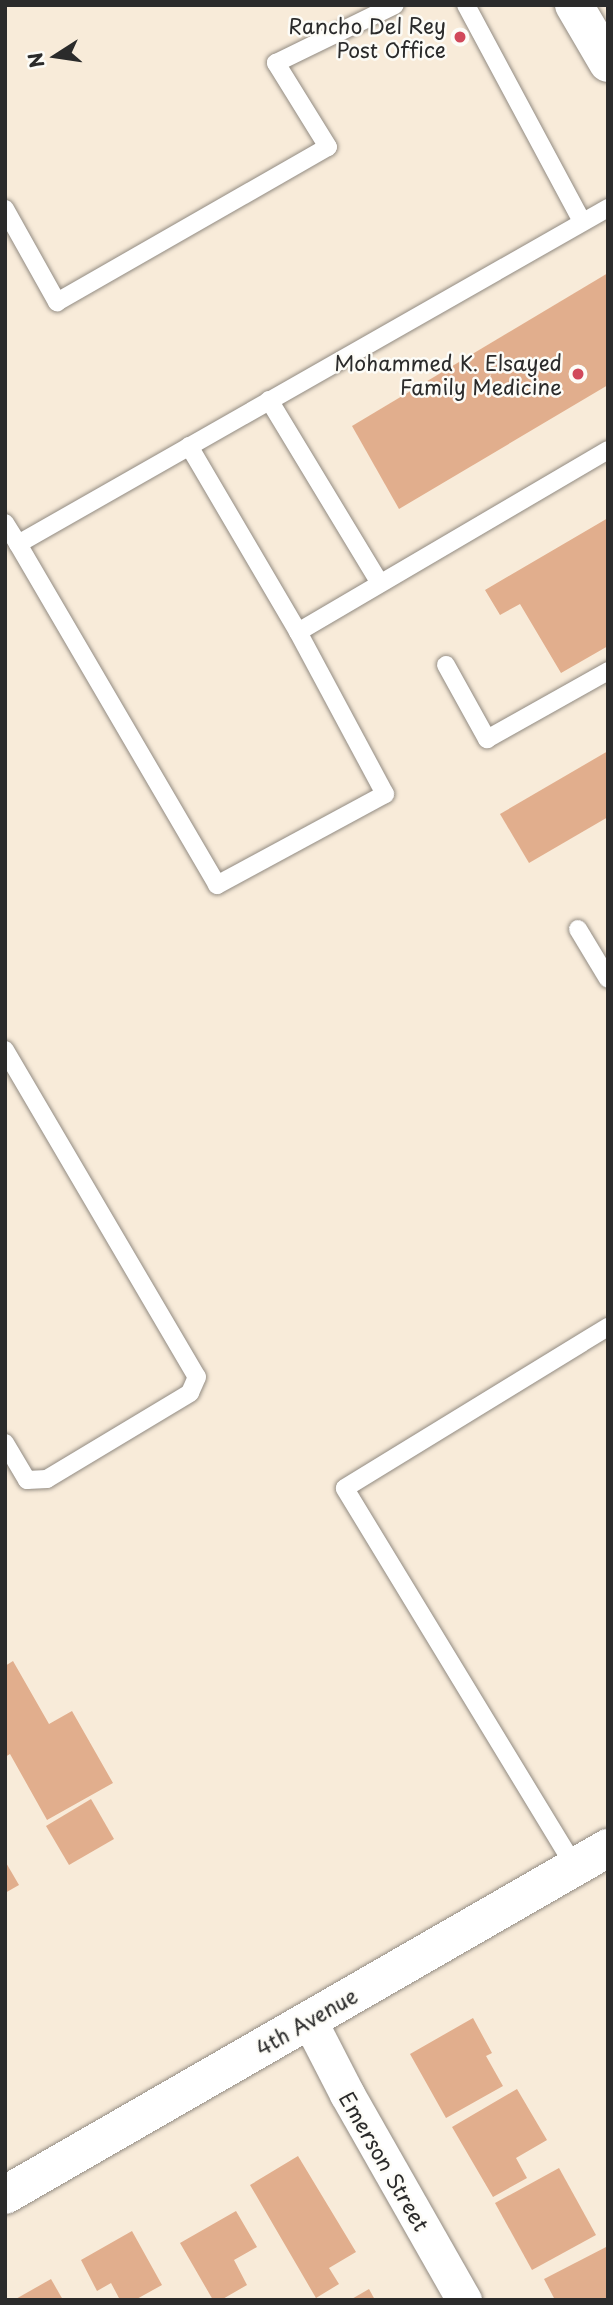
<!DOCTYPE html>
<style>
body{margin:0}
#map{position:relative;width:613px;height:2305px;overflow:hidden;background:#f8ebd9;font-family:"Playpen Sans",sans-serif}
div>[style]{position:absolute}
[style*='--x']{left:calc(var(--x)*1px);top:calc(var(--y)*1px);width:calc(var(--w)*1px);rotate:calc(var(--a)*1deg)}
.building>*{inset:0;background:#e1ae8d}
.roads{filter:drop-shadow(0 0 2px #928b82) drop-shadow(0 0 2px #928b82)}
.service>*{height:18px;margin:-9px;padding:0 9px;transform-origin:9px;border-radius:9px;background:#fff}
.minor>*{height:35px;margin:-17.5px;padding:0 17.5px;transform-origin:17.5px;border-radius:17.5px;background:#fff}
.tertiary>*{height:38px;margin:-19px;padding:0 19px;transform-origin:19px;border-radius:19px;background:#fff}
.primary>*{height:38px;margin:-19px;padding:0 19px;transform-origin:19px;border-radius:19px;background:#fff}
.dots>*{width:19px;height:19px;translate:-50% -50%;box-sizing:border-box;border:4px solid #fdfcf7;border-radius:50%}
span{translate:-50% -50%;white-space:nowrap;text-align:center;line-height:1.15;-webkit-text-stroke:5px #fdfcf7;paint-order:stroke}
.poi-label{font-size:21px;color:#2b2b2b}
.right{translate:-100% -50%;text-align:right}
.street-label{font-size:21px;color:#2b2b2b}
.frame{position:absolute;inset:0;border:7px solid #2b2b2b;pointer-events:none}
.north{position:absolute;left:21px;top:21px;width:70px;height:70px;-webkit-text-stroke:5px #fdfcf7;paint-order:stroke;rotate:258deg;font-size:19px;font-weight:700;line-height:28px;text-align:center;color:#2b2b2b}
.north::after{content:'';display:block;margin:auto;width:24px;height:32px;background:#2b2b2b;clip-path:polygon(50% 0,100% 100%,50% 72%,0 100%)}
</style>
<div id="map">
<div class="building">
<div style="clip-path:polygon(608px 273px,608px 385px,399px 509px,352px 426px)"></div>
<div style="clip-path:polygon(608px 518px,608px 646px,561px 673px,520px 604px,500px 615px,485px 590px)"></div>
<div style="clip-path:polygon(608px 751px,608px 817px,529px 863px,500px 814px)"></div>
<div style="clip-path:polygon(13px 1661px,49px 1724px,72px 1711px,113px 1783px,47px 1820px,10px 1754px,5px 1757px,5px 1666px)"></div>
<div style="clip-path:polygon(91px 1799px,114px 1839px,69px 1865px,46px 1826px)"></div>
<div style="clip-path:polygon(5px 1861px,19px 1885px,5px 1893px)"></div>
<div style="clip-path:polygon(473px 2018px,492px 2053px,486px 2056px,503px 2086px,446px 2118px,410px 2054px)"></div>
<div style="clip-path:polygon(517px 2089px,547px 2140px,516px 2158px,527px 2178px,493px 2197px,452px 2127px)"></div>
<div style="clip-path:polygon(298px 2156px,356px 2252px,329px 2268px,339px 2284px,316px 2298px,250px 2185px)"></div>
<div style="clip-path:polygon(559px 2168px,596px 2235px,532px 2270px,495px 2203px)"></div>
<div style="clip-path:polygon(236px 2211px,257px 2247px,234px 2260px,247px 2285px,221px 2300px,213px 2300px,180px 2243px)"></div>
<div style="clip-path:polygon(132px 2231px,162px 2285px,135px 2300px,120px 2300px,111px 2283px,97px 2291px,81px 2260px)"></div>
<div style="clip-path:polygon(608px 2246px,608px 2300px,555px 2300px,544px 2279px)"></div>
<div style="clip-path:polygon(51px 2279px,63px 2300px,14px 2300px)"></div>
<div style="clip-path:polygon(369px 2289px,375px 2300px,350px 2300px)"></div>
</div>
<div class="roads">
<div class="service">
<div style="--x:466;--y:5;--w:245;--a:61.8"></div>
<div style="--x:608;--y:208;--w:679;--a:150.34"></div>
<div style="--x:18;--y:544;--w:395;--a:59.7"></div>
<div style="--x:217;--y:885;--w:191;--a:-28.4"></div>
<div style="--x:385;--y:794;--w:184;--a:-118.2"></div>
<div style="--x:298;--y:632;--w:359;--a:-30.4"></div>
<div style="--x:5;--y:209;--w:107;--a:60.8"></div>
<div style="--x:57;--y:302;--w:312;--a:-29.8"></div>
<div style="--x:328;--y:147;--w:99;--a:-121.8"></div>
<div style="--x:276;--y:63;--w:132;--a:-26"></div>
<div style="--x:269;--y:400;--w:214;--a:58.8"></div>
<div style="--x:189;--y:446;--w:216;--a:59.6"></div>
<div style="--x:5;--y:523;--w:25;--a:58"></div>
<div style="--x:446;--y:665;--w:85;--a:61"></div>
<div style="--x:487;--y:739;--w:139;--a:-29.3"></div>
<div style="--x:578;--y:929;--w:58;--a:59"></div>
<div style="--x:5;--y:1050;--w:379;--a:59.6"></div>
<div style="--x:197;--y:1377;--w:17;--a:114"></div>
<div style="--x:190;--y:1393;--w:167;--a:149"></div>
<div style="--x:47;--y:1479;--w:20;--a:177"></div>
<div style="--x:27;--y:1480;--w:43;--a:-120.7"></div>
<div style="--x:575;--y:1867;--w:443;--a:-121.3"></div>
<div style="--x:345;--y:1488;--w:308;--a:-31.5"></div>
</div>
<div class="minor">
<div style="--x:309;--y:2020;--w:83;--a:62.8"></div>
<div style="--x:347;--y:2094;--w:237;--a:60.4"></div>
</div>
<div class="tertiary">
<div style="--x:574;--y:5;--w:67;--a:59.6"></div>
</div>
<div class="primary">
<div style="--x:5;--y:2195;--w:696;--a:-29.92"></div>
</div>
</div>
<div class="dots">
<div style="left:460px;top:37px;background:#d1495b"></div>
<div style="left:578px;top:374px;background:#d1495b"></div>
</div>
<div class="poi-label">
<span class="right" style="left:446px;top:37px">Rancho Del Rey<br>Post Office</span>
<span class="right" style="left:562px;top:374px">Mohammed K. Elsayed<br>Family Medicine</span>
</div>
<div class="street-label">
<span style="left:306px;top:2021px;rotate:-30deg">4th Avenue</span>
<span style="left:385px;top:2161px;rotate:60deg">Emerson Street</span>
</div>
<div class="frame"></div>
<div class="north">N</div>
</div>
